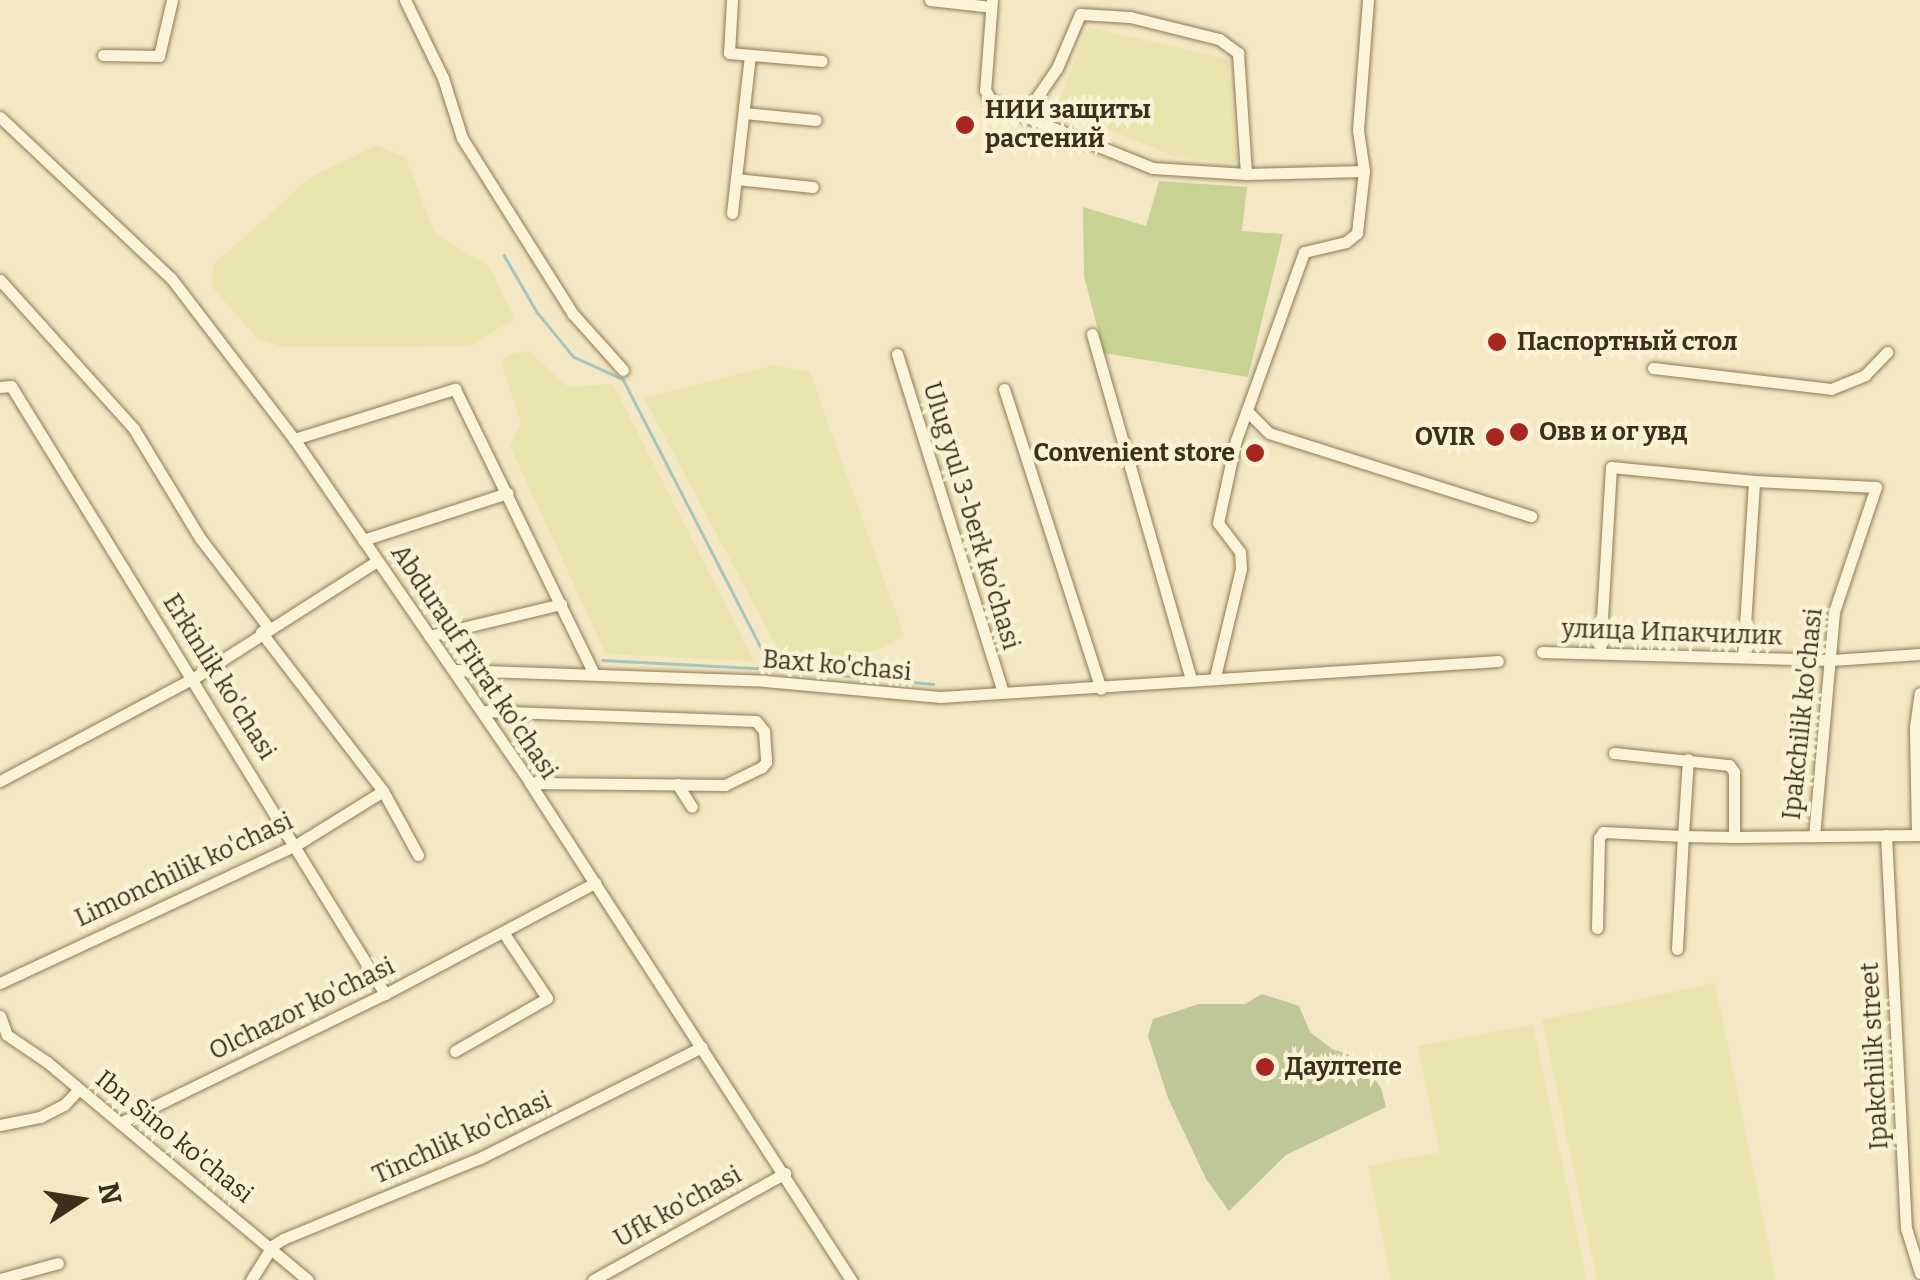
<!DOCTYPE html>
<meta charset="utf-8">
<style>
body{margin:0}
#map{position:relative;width:1920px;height:1280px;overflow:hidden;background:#f3e8c3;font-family:Bitter,serif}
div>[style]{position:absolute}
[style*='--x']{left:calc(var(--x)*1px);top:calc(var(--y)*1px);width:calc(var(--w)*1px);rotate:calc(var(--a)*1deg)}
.farmland>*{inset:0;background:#eae4af}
.green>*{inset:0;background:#c8d395}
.cemetery>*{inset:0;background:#bec795}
.stream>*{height:2.5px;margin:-1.25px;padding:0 1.25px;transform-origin:1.25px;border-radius:1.25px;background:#a6c6be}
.roads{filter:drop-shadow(0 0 2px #907957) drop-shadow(0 0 2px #907957)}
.minor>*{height:11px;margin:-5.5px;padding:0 5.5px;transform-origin:5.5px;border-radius:5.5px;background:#fcf4d8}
.dots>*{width:28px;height:28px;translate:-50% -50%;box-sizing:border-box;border:5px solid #f9f1d4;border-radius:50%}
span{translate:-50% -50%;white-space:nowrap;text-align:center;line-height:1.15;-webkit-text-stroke:8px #f9f1d4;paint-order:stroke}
.poi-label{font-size:25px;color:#3e2f1d;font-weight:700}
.left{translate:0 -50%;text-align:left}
.right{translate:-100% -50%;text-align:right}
.street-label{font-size:25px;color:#3e2f1d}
.north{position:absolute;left:30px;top:1150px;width:100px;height:100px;-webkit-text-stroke:8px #f9f1d4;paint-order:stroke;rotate:78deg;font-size:28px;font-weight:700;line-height:40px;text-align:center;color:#3e2f1d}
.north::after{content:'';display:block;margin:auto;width:35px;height:45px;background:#3e2f1d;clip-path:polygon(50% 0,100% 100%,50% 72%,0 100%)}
</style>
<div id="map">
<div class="farmland">
<div style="clip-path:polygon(1088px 27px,1228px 59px,1237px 163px,1177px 157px,1056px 109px)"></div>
<div style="clip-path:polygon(377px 145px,406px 158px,435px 234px,490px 267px,514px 319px,471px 346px,282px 347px,257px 338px,212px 287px,213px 265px,311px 177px)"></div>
<div style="clip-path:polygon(529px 351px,568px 387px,613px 384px,754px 661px,606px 654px,510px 446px,521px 424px,501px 362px,510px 354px)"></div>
<div style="clip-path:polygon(774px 365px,810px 372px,904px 635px,885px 647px,850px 657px,783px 659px,644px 398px)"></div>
<div style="clip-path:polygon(1715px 983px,1776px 1280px,1597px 1280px,1542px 1020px)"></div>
<div style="clip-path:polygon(1533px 1025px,1587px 1280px,1391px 1280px,1368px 1166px,1440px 1152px,1417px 1046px)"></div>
</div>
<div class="green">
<div style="clip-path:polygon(1159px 181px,1247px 187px,1242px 231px,1283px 234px,1248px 377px,1104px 353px,1084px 276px,1083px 207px,1146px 226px)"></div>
</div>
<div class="cemetery">
<div style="clip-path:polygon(1262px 994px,1299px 1006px,1310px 1032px,1332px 1049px,1360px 1058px,1381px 1088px,1386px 1107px,1286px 1155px,1229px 1211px,1206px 1179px,1168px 1098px,1148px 1036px,1153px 1019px,1199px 1004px,1245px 1004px)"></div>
</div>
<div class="stream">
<div style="--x:504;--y:255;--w:66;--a:59.9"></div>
<div style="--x:537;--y:312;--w:58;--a:50.6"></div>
<div style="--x:574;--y:357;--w:54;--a:24.2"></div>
<div style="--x:623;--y:379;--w:326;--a:62.8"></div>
<div style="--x:602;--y:660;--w:170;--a:3"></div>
<div style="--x:772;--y:669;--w:162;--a:5.3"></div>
</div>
<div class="roads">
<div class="minor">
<div style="--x:405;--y:0;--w:87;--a:64"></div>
<div style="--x:443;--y:78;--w:63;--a:72.4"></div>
<div style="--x:462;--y:138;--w:208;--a:57.8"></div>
<div style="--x:573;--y:314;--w:75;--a:48.2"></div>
<div style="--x:732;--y:0;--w:53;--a:93.2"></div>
<div style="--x:729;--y:53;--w:93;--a:4.9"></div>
<div style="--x:930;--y:0;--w:61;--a:6.5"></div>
<div style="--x:992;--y:0;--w:90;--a:94.4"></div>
<div style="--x:985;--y:90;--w:13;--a:61"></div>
<div style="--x:991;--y:101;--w:36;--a:24"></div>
<div style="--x:1024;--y:116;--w:139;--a:22"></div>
<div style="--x:1153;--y:168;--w:93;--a:3.7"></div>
<div style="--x:1246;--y:174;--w:118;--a:-1.5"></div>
<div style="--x:103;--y:55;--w:56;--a:1"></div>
<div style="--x:159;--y:56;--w:57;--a:-76.9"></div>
<div style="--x:744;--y:113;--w:72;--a:5.6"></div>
<div style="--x:1024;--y:116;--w:58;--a:-55.5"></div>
<div style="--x:1057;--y:68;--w:59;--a:-66.9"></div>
<div style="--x:1080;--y:14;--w:50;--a:3.4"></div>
<div style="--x:1130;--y:17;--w:92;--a:13.9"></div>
<div style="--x:1219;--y:39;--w:24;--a:36"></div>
<div style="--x:1238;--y:53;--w:121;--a:86.2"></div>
<div style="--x:0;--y:117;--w:235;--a:43.3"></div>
<div style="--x:171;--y:278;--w:203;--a:52.6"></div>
<div style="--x:294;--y:439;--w:417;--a:55.5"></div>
<div style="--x:530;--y:783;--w:592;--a:57.14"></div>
<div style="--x:736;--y:179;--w:77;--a:5.9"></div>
<div style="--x:732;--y:213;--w:159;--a:-83.5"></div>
<div style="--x:0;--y:280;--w:200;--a:48"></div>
<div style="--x:134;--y:429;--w:127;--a:58.8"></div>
<div style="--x:200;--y:538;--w:112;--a:52.6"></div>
<div style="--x:1092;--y:334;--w:359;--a:74"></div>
<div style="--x:897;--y:354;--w:354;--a:72.6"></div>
<div style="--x:1653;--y:368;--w:179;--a:6.7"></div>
<div style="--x:1831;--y:389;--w:37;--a:-22"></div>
<div style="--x:1865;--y:375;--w:32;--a:-46"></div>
<div style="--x:0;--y:387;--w:11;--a:-5"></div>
<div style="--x:11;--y:386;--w:714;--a:58.4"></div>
<div style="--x:1004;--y:389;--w:315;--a:72.1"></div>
<div style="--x:1249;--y:413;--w:28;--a:45"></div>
<div style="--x:1269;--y:433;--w:275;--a:17.6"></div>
<div style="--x:294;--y:439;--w:169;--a:-17.3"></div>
<div style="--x:455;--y:389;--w:317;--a:64"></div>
<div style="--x:363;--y:540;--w:152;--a:-18"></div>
<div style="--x:261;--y:632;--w:200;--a:52.5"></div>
<div style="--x:383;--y:791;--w:73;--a:61.3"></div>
<div style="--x:429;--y:636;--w:136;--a:-13.6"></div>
<div style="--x:1542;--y:652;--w:290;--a:1.6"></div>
<div style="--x:1832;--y:660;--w:88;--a:-3.9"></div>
<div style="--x:1600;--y:652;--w:185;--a:-86.6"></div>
<div style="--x:1611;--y:467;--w:144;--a:5.6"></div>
<div style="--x:1754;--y:481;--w:122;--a:2.8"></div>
<div style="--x:1876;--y:487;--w:132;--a:108.6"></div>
<div style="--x:1834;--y:612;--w:225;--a:95.1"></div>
<div style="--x:1743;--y:657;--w:176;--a:-86.4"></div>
<div style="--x:455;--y:670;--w:310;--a:2"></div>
<div style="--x:765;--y:681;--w:176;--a:5.2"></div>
<div style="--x:940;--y:697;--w:559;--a:-3.69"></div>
<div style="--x:1215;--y:677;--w:111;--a:-76.5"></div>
<div style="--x:1241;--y:569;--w:17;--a:-93"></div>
<div style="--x:1240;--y:552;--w:36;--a:-127"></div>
<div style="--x:1218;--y:523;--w:85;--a:-77.8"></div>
<div style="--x:1236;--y:440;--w:200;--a:-70.1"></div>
<div style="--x:1304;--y:252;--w:43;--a:-13.4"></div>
<div style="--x:1346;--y:242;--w:14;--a:-39"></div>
<div style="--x:1357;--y:233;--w:62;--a:-83.6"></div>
<div style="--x:1364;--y:171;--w:41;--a:-98.3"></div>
<div style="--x:1358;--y:130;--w:130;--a:-85.6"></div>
<div style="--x:482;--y:711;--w:274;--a:2.1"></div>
<div style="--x:756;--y:721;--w:13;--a:51"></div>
<div style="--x:764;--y:731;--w:31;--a:86"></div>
<div style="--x:766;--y:762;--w:6;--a:129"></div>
<div style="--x:762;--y:767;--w:41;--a:154.1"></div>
<div style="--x:725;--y:785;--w:195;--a:-179.4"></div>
<div style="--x:1614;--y:753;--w:116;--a:6"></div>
<div style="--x:1729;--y:765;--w:9;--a:54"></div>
<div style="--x:1734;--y:772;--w:65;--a:90"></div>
<div style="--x:1734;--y:837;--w:186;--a:-0.6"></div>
<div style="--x:0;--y:781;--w:220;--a:-28"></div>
<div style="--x:194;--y:678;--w:217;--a:-32.6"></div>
<div style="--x:677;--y:784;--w:27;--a:57"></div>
<div style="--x:1886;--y:835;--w:394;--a:87.1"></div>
<div style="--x:1906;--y:1228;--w:47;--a:72.7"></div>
<div style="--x:1917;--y:835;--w:108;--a:-91.1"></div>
<div style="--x:1915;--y:727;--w:34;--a:-82"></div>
<div style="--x:1597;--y:928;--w:90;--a:-88.7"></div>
<div style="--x:1599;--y:838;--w:7;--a:-56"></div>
<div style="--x:1603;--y:832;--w:80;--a:2.9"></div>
<div style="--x:1683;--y:836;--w:77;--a:-86.3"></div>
<div style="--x:1677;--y:949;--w:113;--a:-87"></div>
<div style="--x:1683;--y:836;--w:51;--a:1.1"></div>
<div style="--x:0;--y:983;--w:327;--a:-25"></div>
<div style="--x:296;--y:845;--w:102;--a:-31.8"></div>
<div style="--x:0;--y:1016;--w:20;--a:70"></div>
<div style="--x:7;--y:1035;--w:48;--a:34"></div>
<div style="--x:47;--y:1062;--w:340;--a:39.9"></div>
<div style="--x:455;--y:1051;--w:106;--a:-29.9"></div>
<div style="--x:547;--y:998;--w:79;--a:-123.7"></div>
<div style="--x:120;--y:1123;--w:295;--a:-26"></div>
<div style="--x:385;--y:994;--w:238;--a:-27.9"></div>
<div style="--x:0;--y:1125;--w:41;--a:-11.3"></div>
<div style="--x:40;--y:1117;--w:27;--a:-27"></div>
<div style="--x:64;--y:1105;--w:21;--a:-47"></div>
<div style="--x:0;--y:1279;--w:60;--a:-15.4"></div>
<div style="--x:251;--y:1280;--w:40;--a:-58"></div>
<div style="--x:272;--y:1246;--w:13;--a:-32"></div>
<div style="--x:283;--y:1239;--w:213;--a:-22.4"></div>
<div style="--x:480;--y:1158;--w:248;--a:-26.6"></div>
<div style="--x:593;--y:1280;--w:220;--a:-29.1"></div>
</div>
</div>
<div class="dots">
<div style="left:965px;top:125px;background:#a72720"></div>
<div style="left:1497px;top:342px;background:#a72720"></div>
<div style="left:1519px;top:432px;background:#a72720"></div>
<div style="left:1495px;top:437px;background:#a72720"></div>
<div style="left:1255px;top:453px;background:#a72720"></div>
<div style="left:1265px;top:1067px;background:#a72720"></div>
</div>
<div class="poi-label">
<span class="left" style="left:985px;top:125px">НИИ защиты<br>растений</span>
<span class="left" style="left:1517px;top:342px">Паспортный стол</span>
<span class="left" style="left:1539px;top:432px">Овв и ог увд</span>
<span class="right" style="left:1475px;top:437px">OVIR</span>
<span class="right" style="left:1235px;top:453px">Convenient store</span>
<span class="left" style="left:1285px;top:1067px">Даултепе</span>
</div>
<div class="street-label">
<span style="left:971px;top:516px;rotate:73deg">Ulug yul 3-berk ko'chasi</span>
<span style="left:1672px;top:633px;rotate:2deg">улица Ипакчилик</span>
<span style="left:474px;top:662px;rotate:56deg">Abdurauf Fitrat ko'chasi</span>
<span style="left:837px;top:666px;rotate:5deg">Baxt ko'chasi</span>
<span style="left:219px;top:677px;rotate:58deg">Erkinlik ko'chasi</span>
<span style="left:1803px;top:714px;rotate:-84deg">Ipakchilik ko'chasi</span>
<span style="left:184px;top:870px;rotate:-25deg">Limonchilik ko'chasi</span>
<span style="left:302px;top:1009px;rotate:-26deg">Olchazor ko'chasi</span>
<span style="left:1875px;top:1056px;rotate:-93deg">Ipakchilik street</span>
<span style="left:174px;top:1137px;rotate:39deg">Ibn Sino ko'chasi</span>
<span style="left:462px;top:1138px;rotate:-24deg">Tinchlik ko'chasi</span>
<span style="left:678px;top:1207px;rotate:-29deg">Ufk ko'chasi</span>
</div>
<div class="north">N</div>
</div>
